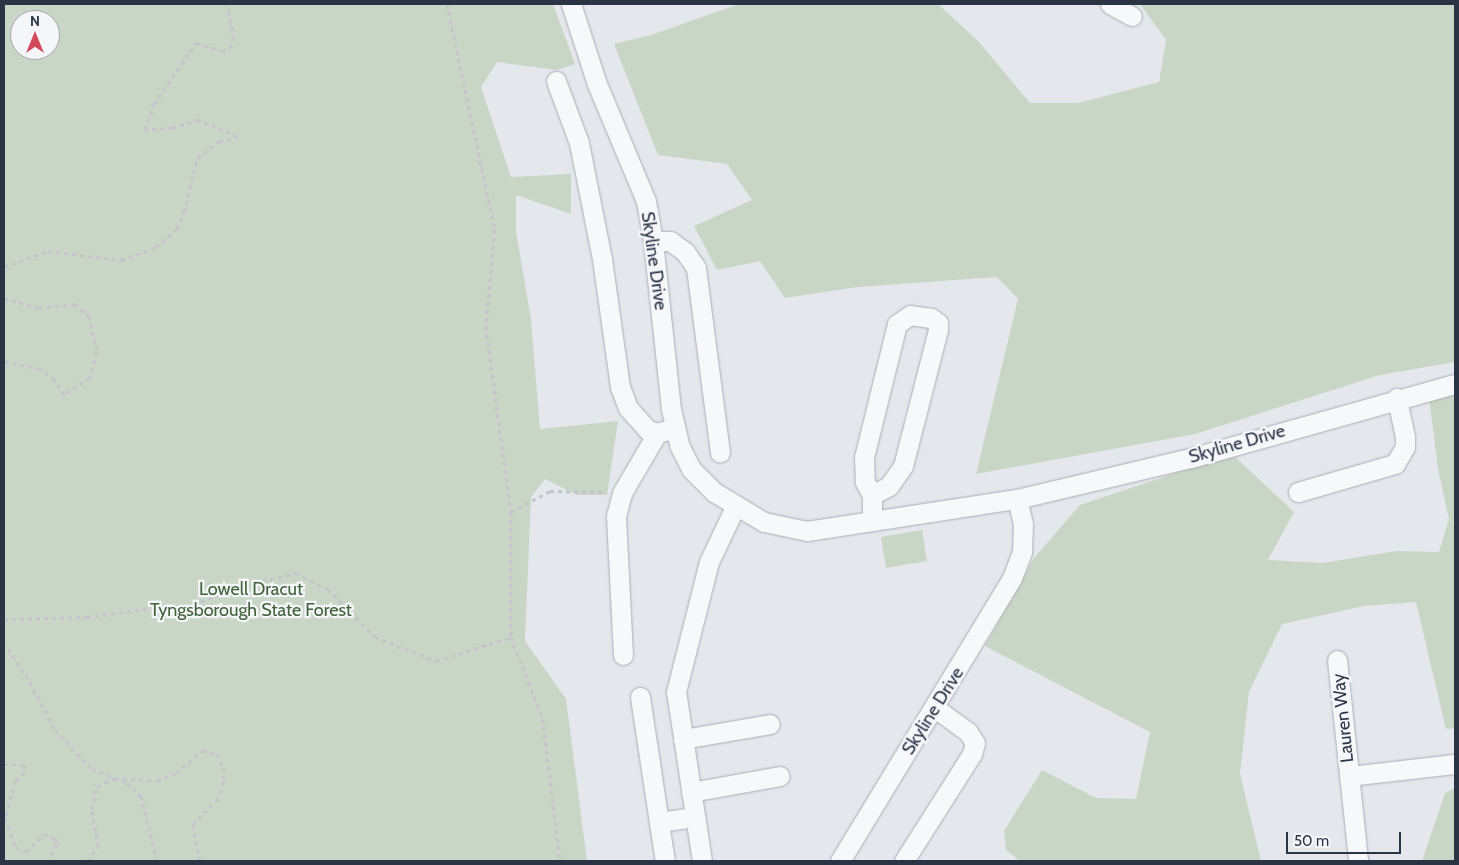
<!DOCTYPE html>
<style>
body{margin:0}
#map{position:relative;width:1459px;height:865px;overflow:hidden;background:#e4e7ec;font-family:Cabin,sans-serif}
div>[style]{position:absolute}
[style*='--x']{left:calc(var(--x)*1px);top:calc(var(--y)*1px);width:calc(var(--w)*1px);rotate:calc(var(--a)*1deg)}
.green>*{inset:0;background:#c9d6c5}
.path>*{height:2.5px;margin-top:-1.25px;transform-origin:0;background:repeating-linear-gradient(90deg,#c2c5cb 0 4px,transparent 0 8px)}
.roads{filter:drop-shadow(0 0 1px #a9aeb7) drop-shadow(0 0 1px #a9aeb7)}
.minor>*{height:19px;margin:-9.5px;padding:0 9.5px;transform-origin:9.5px;border-radius:9.5px;background:#f7f8fa}
span{translate:-50% -50%;white-space:nowrap;text-align:center;line-height:1.15;-webkit-text-stroke:4.5px #f4f6f9;paint-order:stroke}
.street-label{font-size:18px;color:#2b3445}
.park-label{font-size:18px;color:#3f6138}
.frame{position:absolute;inset:0;border:5px solid #2b3445;pointer-events:none}
.north{position:absolute;left:10px;top:10px;width:50px;height:50px;box-sizing:border-box;background:#f4f6f9;border:1px solid #a4a8b1;border-radius:50%;rotate:0deg;font-size:14px;font-weight:700;line-height:20px;text-align:center;color:#2b3445}
.north::after{content:'';display:block;margin:auto;width:18px;height:22px;background:#d1495b;clip-path:polygon(50% 0,100% 100%,50% 72%,0 100%)}
.scale{position:absolute;left:1286px;top:832px;width:115px;height:22px;box-sizing:border-box;border:2px solid #2b3445;border-top:0;padding-left:6px;font-size:15px;line-height:18px;white-space:nowrap;color:#2b3445;-webkit-text-stroke:4px #f4f6f9;paint-order:stroke}
</style>
<div id="map">
<div class="green">
<div style="clip-path:polygon(evenodd,4px 4px,553px 4px,575px 64px,557px 70px,497px 62px,481px 87px,511px 177px,571px 174px,571px 214px,516px 195px,516px 231px,531px 320px,540px 429px,618px 421px,607px 495px,577px 495px,545px 479px,531px 497px,525px 641px,566px 699px,587px 861px,4px 861px,4px 4px,20px 20px,50px 20px,50px 50px,20px 50px,20px 20px)"></div>
<div style="clip-path:polygon(739px 4px,938px 4px,979px 42px,1030px 103px,1078px 103px,1159px 82px,1166px 40px,1140px 4px,1455px 4px,1455px 362px,1380px 375px,1195px 434px,976px 474px,1018px 299px,997px 277px,857px 287px,785px 298px,760px 261px,717px 270px,694px 226px,752px 200px,727px 164px,658px 155px,614px 44px,651px 35px)"></div>
<div style="clip-path:polygon(1455px 392px,1455px 728px,1446px 729px,1416px 602px,1364px 606px,1282px 624px,1249px 692px,1240px 774px,1261px 861px,1020px 861px,1006px 850px,1004px 831px,1042px 770px,1096px 798px,1136px 799px,1150px 732px,985px 646px,1034px 558px,1080px 505px,1232px 454px,1294px 512px,1268px 560px,1323px 563px,1396px 551px,1439px 552px,1449px 519px,1438px 469px,1429px 397px)"></div>
<div style="clip-path:polygon(922px 530px,927px 561px,886px 568px,881px 537px)"></div>
<div style="clip-path:polygon(1455px 788px,1455px 861px,1422px 861px,1445px 793px)"></div>
</div>
<div class="path">
<div style="--x:447;--y:4;--w:231;--a:78"></div>
<div style="--x:495;--y:230;--w:97;--a:95.3"></div>
<div style="--x:486;--y:327;--w:187;--a:82.3"></div>
<div style="--x:511;--y:512;--w:125;--a:90"></div>
<div style="--x:511;--y:637;--w:88;--a:68.7"></div>
<div style="--x:543;--y:719;--w:143;--a:83.2"></div>
<div style="--x:4;--y:267;--w:47;--a:-20"></div>
<div style="--x:48;--y:251;--w:74;--a:7"></div>
<div style="--x:121;--y:260;--w:37;--a:-20"></div>
<div style="--x:156;--y:247;--w:28;--a:-41"></div>
<div style="--x:177;--y:229;--w:18;--a:-68"></div>
<div style="--x:184;--y:212;--w:56;--a:-76.5"></div>
<div style="--x:197;--y:158;--w:28;--a:-38"></div>
<div style="--x:219;--y:141;--w:18;--a:-13"></div>
<div style="--x:237;--y:137;--w:42;--a:-155.9"></div>
<div style="--x:199;--y:120;--w:28;--a:163"></div>
<div style="--x:172;--y:128;--w:27;--a:176"></div>
<div style="--x:145;--y:130;--w:28;--a:-71"></div>
<div style="--x:154;--y:104;--w:74;--a:-55.5"></div>
<div style="--x:196;--y:43;--w:27;--a:17"></div>
<div style="--x:222;--y:51;--w:9;--a:-21"></div>
<div style="--x:230;--y:48;--w:9;--a:-72"></div>
<div style="--x:233;--y:39;--w:26;--a:-99"></div>
<div style="--x:229;--y:13;--w:10;--a:-119"></div>
<div style="--x:4;--y:298;--w:36;--a:16"></div>
<div style="--x:39;--y:308;--w:36;--a:-6"></div>
<div style="--x:75;--y:304;--w:18;--a:41"></div>
<div style="--x:89;--y:316;--w:37;--a:77"></div>
<div style="--x:97;--y:352;--w:27;--a:105"></div>
<div style="--x:90;--y:378;--w:31;--a:147"></div>
<div style="--x:64;--y:395;--w:18;--a:-124"></div>
<div style="--x:54;--y:380;--w:18;--a:-142"></div>
<div style="--x:40;--y:369;--w:37;--a:-169"></div>
<div style="--x:511;--y:512;--w:44;--a:-28.3"></div>
<div style="--x:550;--y:491;--w:54;--a:1.1"></div>
<div style="--x:4;--y:619;--w:83;--a:-1.4"></div>
<div style="--x:87;--y:617;--w:65;--a:-8"></div>
<div style="--x:151;--y:608;--w:27;--a:4"></div>
<div style="--x:178;--y:610;--w:65;--a:-20.7"></div>
<div style="--x:239;--y:587;--w:59;--a:-13.8"></div>
<div style="--x:296;--y:573;--w:36;--a:27"></div>
<div style="--x:328;--y:589;--w:67;--a:45.6"></div>
<div style="--x:375;--y:637;--w:66;--a:21.5"></div>
<div style="--x:436;--y:661;--w:79;--a:-17.7"></div>
<div style="--x:4;--y:642;--w:48;--a:57"></div>
<div style="--x:30;--y:682;--w:54;--a:62.5"></div>
<div style="--x:55;--y:730;--w:54;--a:46.5"></div>
<div style="--x:92;--y:769;--w:38;--a:22"></div>
<div style="--x:127;--y:783;--w:19;--a:43"></div>
<div style="--x:141;--y:796;--w:67;--a:76.2"></div>
<div style="--x:4;--y:765;--w:21;--a:0"></div>
<div style="--x:25;--y:765;--w:8;--a:90"></div>
<div style="--x:25;--y:773;--w:12;--a:138"></div>
<div style="--x:16;--y:781;--w:40;--a:106"></div>
<div style="--x:5;--y:819;--w:30;--a:69"></div>
<div style="--x:16;--y:847;--w:11;--a:27"></div>
<div style="--x:26;--y:852;--w:25;--a:-45"></div>
<div style="--x:44;--y:834;--w:13;--a:23"></div>
<div style="--x:56;--y:839;--w:6;--a:81"></div>
<div style="--x:57;--y:845;--w:18;--a:119"></div>
<div style="--x:87;--y:861;--w:18;--a:-52"></div>
<div style="--x:98;--y:847;--w:39;--a:-100"></div>
<div style="--x:91;--y:809;--w:23;--a:-75"></div>
<div style="--x:97;--y:787;--w:20;--a:-27"></div>
<div style="--x:115;--y:778;--w:42;--a:4.1"></div>
<div style="--x:157;--y:781;--w:21;--a:-23"></div>
<div style="--x:176;--y:773;--w:35;--a:-40"></div>
<div style="--x:203;--y:750;--w:15;--a:16"></div>
<div style="--x:217;--y:754;--w:16;--a:63"></div>
<div style="--x:224;--y:768;--w:14;--a:90"></div>
<div style="--x:224;--y:782;--w:18;--a:109"></div>
<div style="--x:218;--y:799;--w:36;--a:134"></div>
<div style="--x:193;--y:825;--w:37;--a:79"></div>
</div>
<div class="roads">
<div class="minor">
<div style="--x:571;--y:4;--w:84;--a:72"></div>
<div style="--x:597;--y:84;--w:127;--a:67.3"></div>
<div style="--x:646;--y:201;--w:41;--a:80.1"></div>
<div style="--x:653;--y:241;--w:169;--a:83.9"></div>
<div style="--x:671;--y:409;--w:37;--a:77"></div>
<div style="--x:679;--y:445;--w:27;--a:63"></div>
<div style="--x:691;--y:469;--w:33;--a:45"></div>
<div style="--x:714;--y:492;--w:58;--a:31"></div>
<div style="--x:764;--y:522;--w:44;--a:11.8"></div>
<div style="--x:807;--y:531;--w:212;--a:-8.7"></div>
<div style="--x:1017;--y:499;--w:179;--a:-13.3"></div>
<div style="--x:1191;--y:458;--w:274;--a:-15.7"></div>
<div style="--x:1110;--y:4;--w:25;--a:29"></div>
<div style="--x:556;--y:81;--w:66;--a:69.6"></div>
<div style="--x:579;--y:143;--w:118;--a:78.8"></div>
<div style="--x:602;--y:259;--w:129;--a:82"></div>
<div style="--x:620;--y:387;--w:22;--a:69"></div>
<div style="--x:628;--y:408;--w:30;--a:48"></div>
<div style="--x:648;--y:430;--w:9;--a:18"></div>
<div style="--x:657;--y:433;--w:19;--a:-16"></div>
<div style="--x:653;--y:241;--w:17;--a:0"></div>
<div style="--x:670;--y:241;--w:19;--a:36"></div>
<div style="--x:685;--y:252;--w:19;--a:55"></div>
<div style="--x:696;--y:268;--w:186;--a:82.6"></div>
<div style="--x:1298;--y:492;--w:101;--a:-16.1"></div>
<div style="--x:1395;--y:464;--w:20;--a:-60"></div>
<div style="--x:1405;--y:447;--w:10;--a:-90"></div>
<div style="--x:1405;--y:437;--w:40;--a:-102"></div>
<div style="--x:872;--y:495;--w:19;--a:-28"></div>
<div style="--x:889;--y:486;--w:24;--a:-55"></div>
<div style="--x:903;--y:466;--w:140;--a:-75.6"></div>
<div style="--x:938;--y:330;--w:7;--a:-90"></div>
<div style="--x:938;--y:323;--w:9;--a:-144"></div>
<div style="--x:931;--y:318;--w:21;--a:-172"></div>
<div style="--x:910;--y:315;--w:16;--a:145"></div>
<div style="--x:897;--y:324;--w:137;--a:103.9"></div>
<div style="--x:864;--y:457;--w:25;--a:88"></div>
<div style="--x:865;--y:482;--w:15;--a:62"></div>
<div style="--x:872;--y:495;--w:25;--a:90"></div>
<div style="--x:623;--y:655;--w:139;--a:-92.9"></div>
<div style="--x:616;--y:516;--w:24;--a:-75"></div>
<div style="--x:622;--y:493;--w:69;--a:-59.7"></div>
<div style="--x:1337;--y:660;--w:202;--a:84"></div>
<div style="--x:640;--y:697;--w:126;--a:81.4"></div>
<div style="--x:683;--y:739;--w:88;--a:-9.8"></div>
<div style="--x:1349;--y:776;--w:107;--a:-6.5"></div>
<div style="--x:691;--y:792;--w:90;--a:-10.2"></div>
<div style="--x:665;--y:861;--w:39;--a:-99"></div>
<div style="--x:659;--y:822;--w:36;--a:-8"></div>
<div style="--x:702;--y:861;--w:171;--a:-98.7"></div>
<div style="--x:676;--y:692;--w:134;--a:-75.8"></div>
<div style="--x:709;--y:562;--w:61;--a:-64.7"></div>
<div style="--x:840;--y:861;--w:331;--a:-58.7"></div>
<div style="--x:1012;--y:578;--w:28;--a:-69"></div>
<div style="--x:1022;--y:552;--w:28;--a:-88"></div>
<div style="--x:1023;--y:524;--w:26;--a:-103"></div>
<div style="--x:904;--y:861;--w:127;--a:-57.6"></div>
<div style="--x:972;--y:754;--w:11;--a:-75"></div>
<div style="--x:975;--y:743;--w:13;--a:-122"></div>
<div style="--x:968;--y:732;--w:41;--a:-144"></div>
</div>
</div>
<div class="street-label">
<span style="left:654px;top:261px;rotate:82deg">Skyline Drive</span>
<span style="left:1237px;top:444px;rotate:-16deg">Skyline Drive</span>
<span style="left:933px;top:711px;rotate:-58deg">Skyline Drive</span>
<span style="left:1343px;top:718px;rotate:-96deg">Lauren Way</span>
</div>
<div class="park-label">
<span style="left:251px;top:600px">Lowell Dracut<br>Tyngsborough State Forest</span>
</div>
<div class="frame"></div>
<div class="north">N</div>
<div class="scale">50 m</div>
</div>
